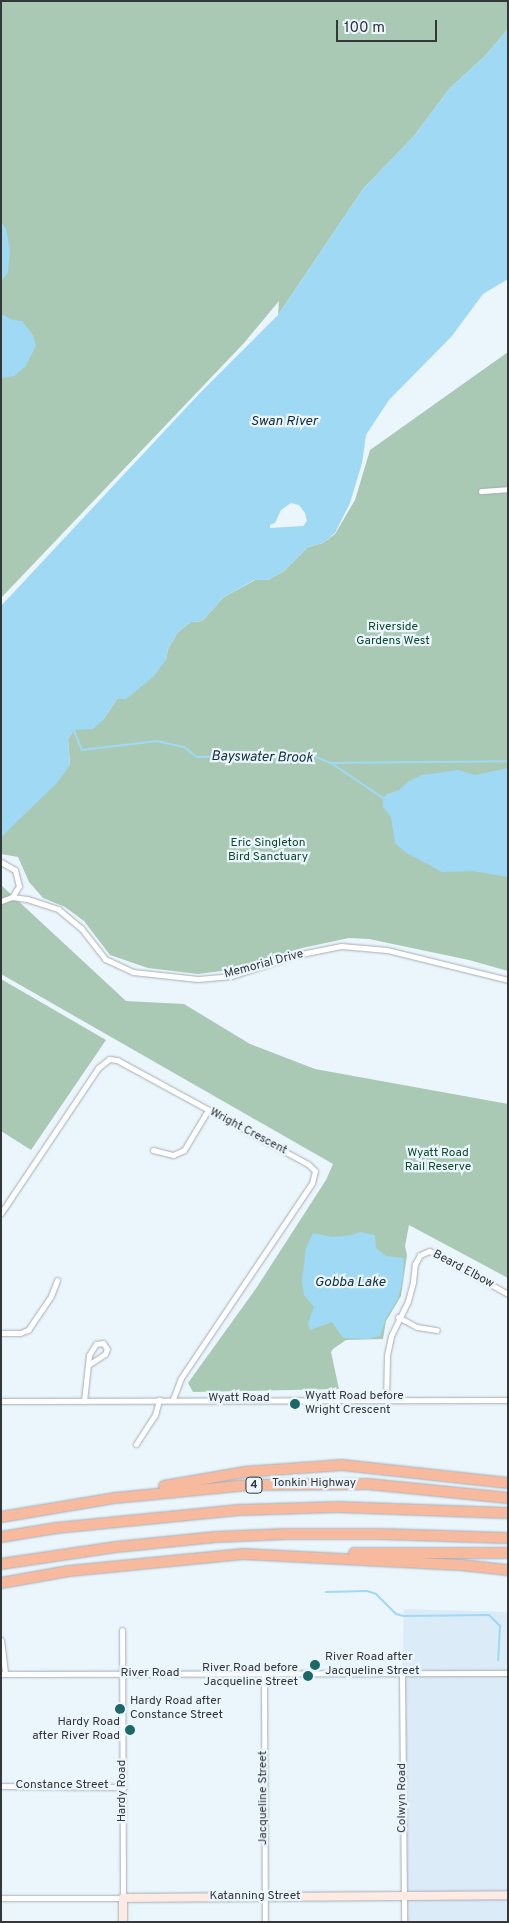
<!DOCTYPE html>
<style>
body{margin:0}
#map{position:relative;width:509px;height:1923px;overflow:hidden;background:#ebf5fc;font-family:Overpass,sans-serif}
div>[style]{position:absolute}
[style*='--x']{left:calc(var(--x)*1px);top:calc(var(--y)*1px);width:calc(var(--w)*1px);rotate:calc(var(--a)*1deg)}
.built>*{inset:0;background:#dcebf8}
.green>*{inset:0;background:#aac9b5}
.water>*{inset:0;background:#9fd9f3}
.stream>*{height:2px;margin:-1px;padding:0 1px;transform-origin:1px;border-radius:1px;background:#9fd9f3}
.roads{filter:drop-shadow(0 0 1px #a4adb4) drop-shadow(0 0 1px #a4adb4)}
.street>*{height:5px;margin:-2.5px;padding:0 2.5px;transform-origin:2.5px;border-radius:2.5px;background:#fff}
.secondary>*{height:8px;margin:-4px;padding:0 4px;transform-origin:4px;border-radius:4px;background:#fdeae2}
.highway>*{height:10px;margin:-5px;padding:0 5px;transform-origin:5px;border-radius:5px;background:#f7ba9f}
.dots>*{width:14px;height:14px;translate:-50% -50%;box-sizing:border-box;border:2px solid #ebf5fc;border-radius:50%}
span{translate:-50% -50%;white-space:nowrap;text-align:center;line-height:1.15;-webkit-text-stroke:4.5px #ebf5fc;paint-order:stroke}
.shield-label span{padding:1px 4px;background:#ebf5fc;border:1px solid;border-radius:4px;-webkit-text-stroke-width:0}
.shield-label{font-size:11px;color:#33373a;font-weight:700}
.park-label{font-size:12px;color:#0f4b2d}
.street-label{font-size:12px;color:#33373a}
.poi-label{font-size:12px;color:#33373a}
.left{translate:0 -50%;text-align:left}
.right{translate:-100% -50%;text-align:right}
.water-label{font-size:14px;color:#112e39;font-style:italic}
.frame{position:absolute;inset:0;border:2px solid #33373a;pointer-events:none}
.scale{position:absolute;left:336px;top:20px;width:101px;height:22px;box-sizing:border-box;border:2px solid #33373a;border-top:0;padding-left:6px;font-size:15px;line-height:18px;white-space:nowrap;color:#33373a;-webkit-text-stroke:4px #ebf5fc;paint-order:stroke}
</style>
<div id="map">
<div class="built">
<div style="clip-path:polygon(404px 1609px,508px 1612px,508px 1922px,404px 1922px,402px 1674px)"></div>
</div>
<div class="green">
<div style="clip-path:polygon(1px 1px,508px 1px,508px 29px,485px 56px,450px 88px,414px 136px,363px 189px,278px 315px,279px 301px,244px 343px,1px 598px)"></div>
<div style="clip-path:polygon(508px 352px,508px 971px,469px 960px,369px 939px,349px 938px,302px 948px,237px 969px,198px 974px,148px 968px,110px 955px,84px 921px,65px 907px,43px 898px,29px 882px,18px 857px,1px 854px,1px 837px,70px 765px,68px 739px,74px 730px,103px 720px,117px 699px,166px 660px,168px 649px,178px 632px,191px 622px,202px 621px,224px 597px,255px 580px,268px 580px,284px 571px,308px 547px,323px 543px,335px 534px,355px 500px,370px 450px)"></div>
<div style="clip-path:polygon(1px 885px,126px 1001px,184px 1004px,250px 1044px,315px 1069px,508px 1104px,508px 1278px,409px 1225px,405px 1246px,407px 1255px,401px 1296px,386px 1321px,383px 1339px,346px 1340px,333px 1349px,331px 1352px,339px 1389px,193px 1392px,188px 1383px,257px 1287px,326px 1180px,333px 1164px,1px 974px)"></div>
<div style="clip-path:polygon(1px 979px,106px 1040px,31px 1150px,1px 1131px)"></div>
</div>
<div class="water">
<div style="clip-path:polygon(evenodd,508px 29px,508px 279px,483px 294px,452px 336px,389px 400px,366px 435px,362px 463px,350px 503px,335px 533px,323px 543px,308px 547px,284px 571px,268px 580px,254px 580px,224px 597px,202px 621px,191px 622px,178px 632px,168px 649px,166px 660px,153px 677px,126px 699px,117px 699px,103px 720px,93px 729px,74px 730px,68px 739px,70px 765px,57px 783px,1px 837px,1px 606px,199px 394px,278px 315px,363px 189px,414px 136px,450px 88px,485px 56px,508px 29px,291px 503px,299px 505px,305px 513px,307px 521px,303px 526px,270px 528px,270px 525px,275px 523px,281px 510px,291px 503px)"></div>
<div style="clip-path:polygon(1px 222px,6px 229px,10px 250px,8px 272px,1px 282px)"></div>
<div style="clip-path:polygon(1px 314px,13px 320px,22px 321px,33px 335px,36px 346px,25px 367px,14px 376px,1px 378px)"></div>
<div style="clip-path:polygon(508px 768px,508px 877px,473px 871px,442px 872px,405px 852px,395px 843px,391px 817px,383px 807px,383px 798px,387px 794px,399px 790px,409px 781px,422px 775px,458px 770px,475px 775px)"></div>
<div style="clip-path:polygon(360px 1232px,375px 1235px,376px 1248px,386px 1256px,404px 1258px,403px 1278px,398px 1299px,386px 1318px,380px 1336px,367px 1339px,343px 1338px,332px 1322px,310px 1330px,308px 1323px,314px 1307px,304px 1295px,302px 1281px,306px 1248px,313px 1233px,333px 1237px,352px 1235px)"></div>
</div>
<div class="stream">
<div style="--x:73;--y:728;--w:24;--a:68"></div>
<div style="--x:82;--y:750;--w:76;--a:-6.8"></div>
<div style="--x:157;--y:741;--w:28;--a:13"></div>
<div style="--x:184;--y:747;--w:16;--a:38"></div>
<div style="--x:197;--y:757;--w:115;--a:-1"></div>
<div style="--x:312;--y:755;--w:20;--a:24"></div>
<div style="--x:330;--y:763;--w:178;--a:-0.6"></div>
<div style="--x:331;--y:763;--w:63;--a:33.9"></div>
<div style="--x:326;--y:1592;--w:41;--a:-1.4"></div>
<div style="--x:367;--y:1591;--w:9;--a:18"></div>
<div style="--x:376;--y:1594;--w:28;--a:45"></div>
<div style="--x:396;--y:1614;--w:8;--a:14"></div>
<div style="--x:404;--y:1616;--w:85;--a:-0.7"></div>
<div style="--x:489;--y:1615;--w:16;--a:45"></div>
<div style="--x:500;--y:1626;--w:34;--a:93"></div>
</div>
<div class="roads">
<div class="street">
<div style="--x:481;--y:491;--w:27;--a:-4"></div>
<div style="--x:1;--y:862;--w:16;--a:30"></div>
<div style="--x:15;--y:870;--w:16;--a:76"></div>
<div style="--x:19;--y:886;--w:13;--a:122"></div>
<div style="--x:12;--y:897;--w:12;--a:160"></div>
<div style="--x:12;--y:897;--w:15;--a:8"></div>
<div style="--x:27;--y:899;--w:33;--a:18"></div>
<div style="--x:58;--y:909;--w:30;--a:40"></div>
<div style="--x:81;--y:928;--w:39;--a:52"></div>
<div style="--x:105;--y:959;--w:31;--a:25"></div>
<div style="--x:133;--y:972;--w:65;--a:6.1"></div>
<div style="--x:198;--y:979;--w:33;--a:-5"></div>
<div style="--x:231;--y:976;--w:68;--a:-17.9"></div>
<div style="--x:296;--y:955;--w:46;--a:-11.3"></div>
<div style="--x:341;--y:946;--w:46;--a:5"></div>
<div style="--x:387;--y:950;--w:125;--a:13.9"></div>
<div style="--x:153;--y:1150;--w:21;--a:14"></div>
<div style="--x:173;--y:1155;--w:12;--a:-24"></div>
<div style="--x:184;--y:1150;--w:47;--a:-59"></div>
<div style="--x:1;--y:1213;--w:174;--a:-56.2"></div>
<div style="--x:98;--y:1068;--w:14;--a:-39"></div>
<div style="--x:109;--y:1059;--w:8;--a:7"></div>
<div style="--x:117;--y:1060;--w:217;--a:28.6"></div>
<div style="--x:308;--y:1164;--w:10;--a:45"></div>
<div style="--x:315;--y:1171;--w:12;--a:104"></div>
<div style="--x:312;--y:1183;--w:235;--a:123.9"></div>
<div style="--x:181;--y:1378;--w:22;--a:111"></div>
<div style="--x:398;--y:1317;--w:21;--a:28"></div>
<div style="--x:417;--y:1327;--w:20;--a:9"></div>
<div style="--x:1;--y:1333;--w:19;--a:0"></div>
<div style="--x:20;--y:1333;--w:9;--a:-21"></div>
<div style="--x:28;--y:1330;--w:41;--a:-55.9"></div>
<div style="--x:51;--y:1296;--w:17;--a:-69"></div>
<div style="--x:386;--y:1400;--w:45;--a:-88.7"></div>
<div style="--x:387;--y:1355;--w:19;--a:-78"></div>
<div style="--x:391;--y:1336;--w:39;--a:-64"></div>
<div style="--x:408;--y:1301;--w:20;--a:-75"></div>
<div style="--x:413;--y:1282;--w:18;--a:-84"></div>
<div style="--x:415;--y:1264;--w:10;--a:-61"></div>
<div style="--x:420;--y:1255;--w:10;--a:-24"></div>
<div style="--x:429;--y:1251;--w:8;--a:23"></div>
<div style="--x:436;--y:1254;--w:82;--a:29.1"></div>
<div style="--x:1;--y:1401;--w:507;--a:-0.11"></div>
<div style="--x:84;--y:1401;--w:46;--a:-83.8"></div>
<div style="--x:89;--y:1355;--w:13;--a:-58"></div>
<div style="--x:96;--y:1344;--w:7;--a:-8"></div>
<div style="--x:103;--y:1343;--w:7;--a:56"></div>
<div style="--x:107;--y:1349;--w:5;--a:112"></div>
<div style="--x:105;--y:1354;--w:20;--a:147"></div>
<div style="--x:136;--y:1444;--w:35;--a:-57"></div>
<div style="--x:155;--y:1415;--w:16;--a:-75"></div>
<div style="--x:1;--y:1640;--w:34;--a:83"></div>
<div style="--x:264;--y:1673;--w:249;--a:89.8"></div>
<div style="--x:1;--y:1674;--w:507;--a:-0.11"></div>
<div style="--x:402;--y:1674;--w:248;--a:89.5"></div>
<div style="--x:1;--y:1786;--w:122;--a:0.5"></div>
<div style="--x:1;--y:1898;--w:122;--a:0"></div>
<div style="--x:123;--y:1898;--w:268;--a:-90.2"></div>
</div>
<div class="secondary">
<div style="--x:123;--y:1922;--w:24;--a:-90"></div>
<div style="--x:123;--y:1898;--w:385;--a:-0.4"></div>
</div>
<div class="highway">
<div style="--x:164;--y:1486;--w:81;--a:-9.9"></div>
<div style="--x:244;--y:1472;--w:98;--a:-4.1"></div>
<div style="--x:342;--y:1465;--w:167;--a:6.2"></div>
<div style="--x:1;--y:1517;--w:116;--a:-9.5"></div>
<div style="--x:115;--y:1498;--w:134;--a:-5.6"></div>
<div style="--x:248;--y:1485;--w:120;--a:-0.5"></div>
<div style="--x:368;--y:1484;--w:141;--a:5.7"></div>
<div style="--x:1;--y:1537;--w:56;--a:-9.3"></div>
<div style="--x:56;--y:1528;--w:186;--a:-5.6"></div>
<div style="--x:241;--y:1510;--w:96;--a:-1.8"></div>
<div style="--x:337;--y:1507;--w:171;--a:2"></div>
<div style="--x:354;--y:1553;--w:154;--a:0"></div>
<div style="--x:1;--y:1564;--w:116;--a:-8.4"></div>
<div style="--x:116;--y:1547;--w:100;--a:-5.7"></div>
<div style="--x:216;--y:1537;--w:69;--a:-2.5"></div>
<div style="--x:285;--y:1534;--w:95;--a:0"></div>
<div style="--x:380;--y:1534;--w:128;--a:1.8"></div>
<div style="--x:1;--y:1583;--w:69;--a:-10"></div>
<div style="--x:69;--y:1571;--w:175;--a:-5.6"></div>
<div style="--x:243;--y:1554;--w:218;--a:2.9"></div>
<div style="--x:461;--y:1565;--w:47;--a:6.1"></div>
</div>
</div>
<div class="dots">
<div style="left:295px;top:1404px;background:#1b6867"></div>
<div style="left:315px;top:1665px;background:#1b6867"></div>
<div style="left:308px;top:1676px;background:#1b6867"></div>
<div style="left:120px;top:1709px;background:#1b6867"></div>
<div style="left:130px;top:1730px;background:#1b6867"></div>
</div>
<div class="shield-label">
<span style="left:254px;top:1485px">4</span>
</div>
<div class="park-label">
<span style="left:393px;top:635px">Riverside<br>Gardens West</span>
<span style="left:268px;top:851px">Eric Singleton<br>Bird Sanctuary</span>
<span style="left:438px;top:1161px">Wyatt Road<br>Rail Reserve</span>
</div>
<div class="street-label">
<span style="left:264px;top:965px;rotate:-15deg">Memorial Drive</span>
<span style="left:248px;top:1132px;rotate:28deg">Wright Crescent</span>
<span style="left:463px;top:1270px;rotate:28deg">Beard Elbow</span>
<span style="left:239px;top:1399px">Wyatt Road</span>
<span style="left:314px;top:1484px">Tonkin Highway</span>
<span style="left:150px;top:1674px">River Road</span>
<span style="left:62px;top:1786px">Constance Street</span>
<span style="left:123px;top:1791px;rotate:-90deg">Hardy Road</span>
<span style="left:264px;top:1798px;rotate:-90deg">Jacqueline Street</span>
<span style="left:403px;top:1798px;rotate:-90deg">Colwyn Road</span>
<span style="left:255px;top:1897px">Katanning Street</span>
</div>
<div class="poi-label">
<span class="left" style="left:305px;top:1404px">Wyatt Road before<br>Wright Crescent</span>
<span class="left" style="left:325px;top:1665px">River Road after<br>Jacqueline Street</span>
<span class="right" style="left:298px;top:1676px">River Road before<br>Jacqueline Street</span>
<span class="left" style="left:130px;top:1709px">Hardy Road after<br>Constance Street</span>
<span class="right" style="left:120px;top:1730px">Hardy Road<br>after River Road</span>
</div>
<div class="water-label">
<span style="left:284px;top:422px">Swan River</span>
<span style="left:262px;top:758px;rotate:1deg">Bayswater Brook</span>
<span style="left:350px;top:1283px">Gobba Lake</span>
</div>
<div class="frame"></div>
<div class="scale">100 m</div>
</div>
